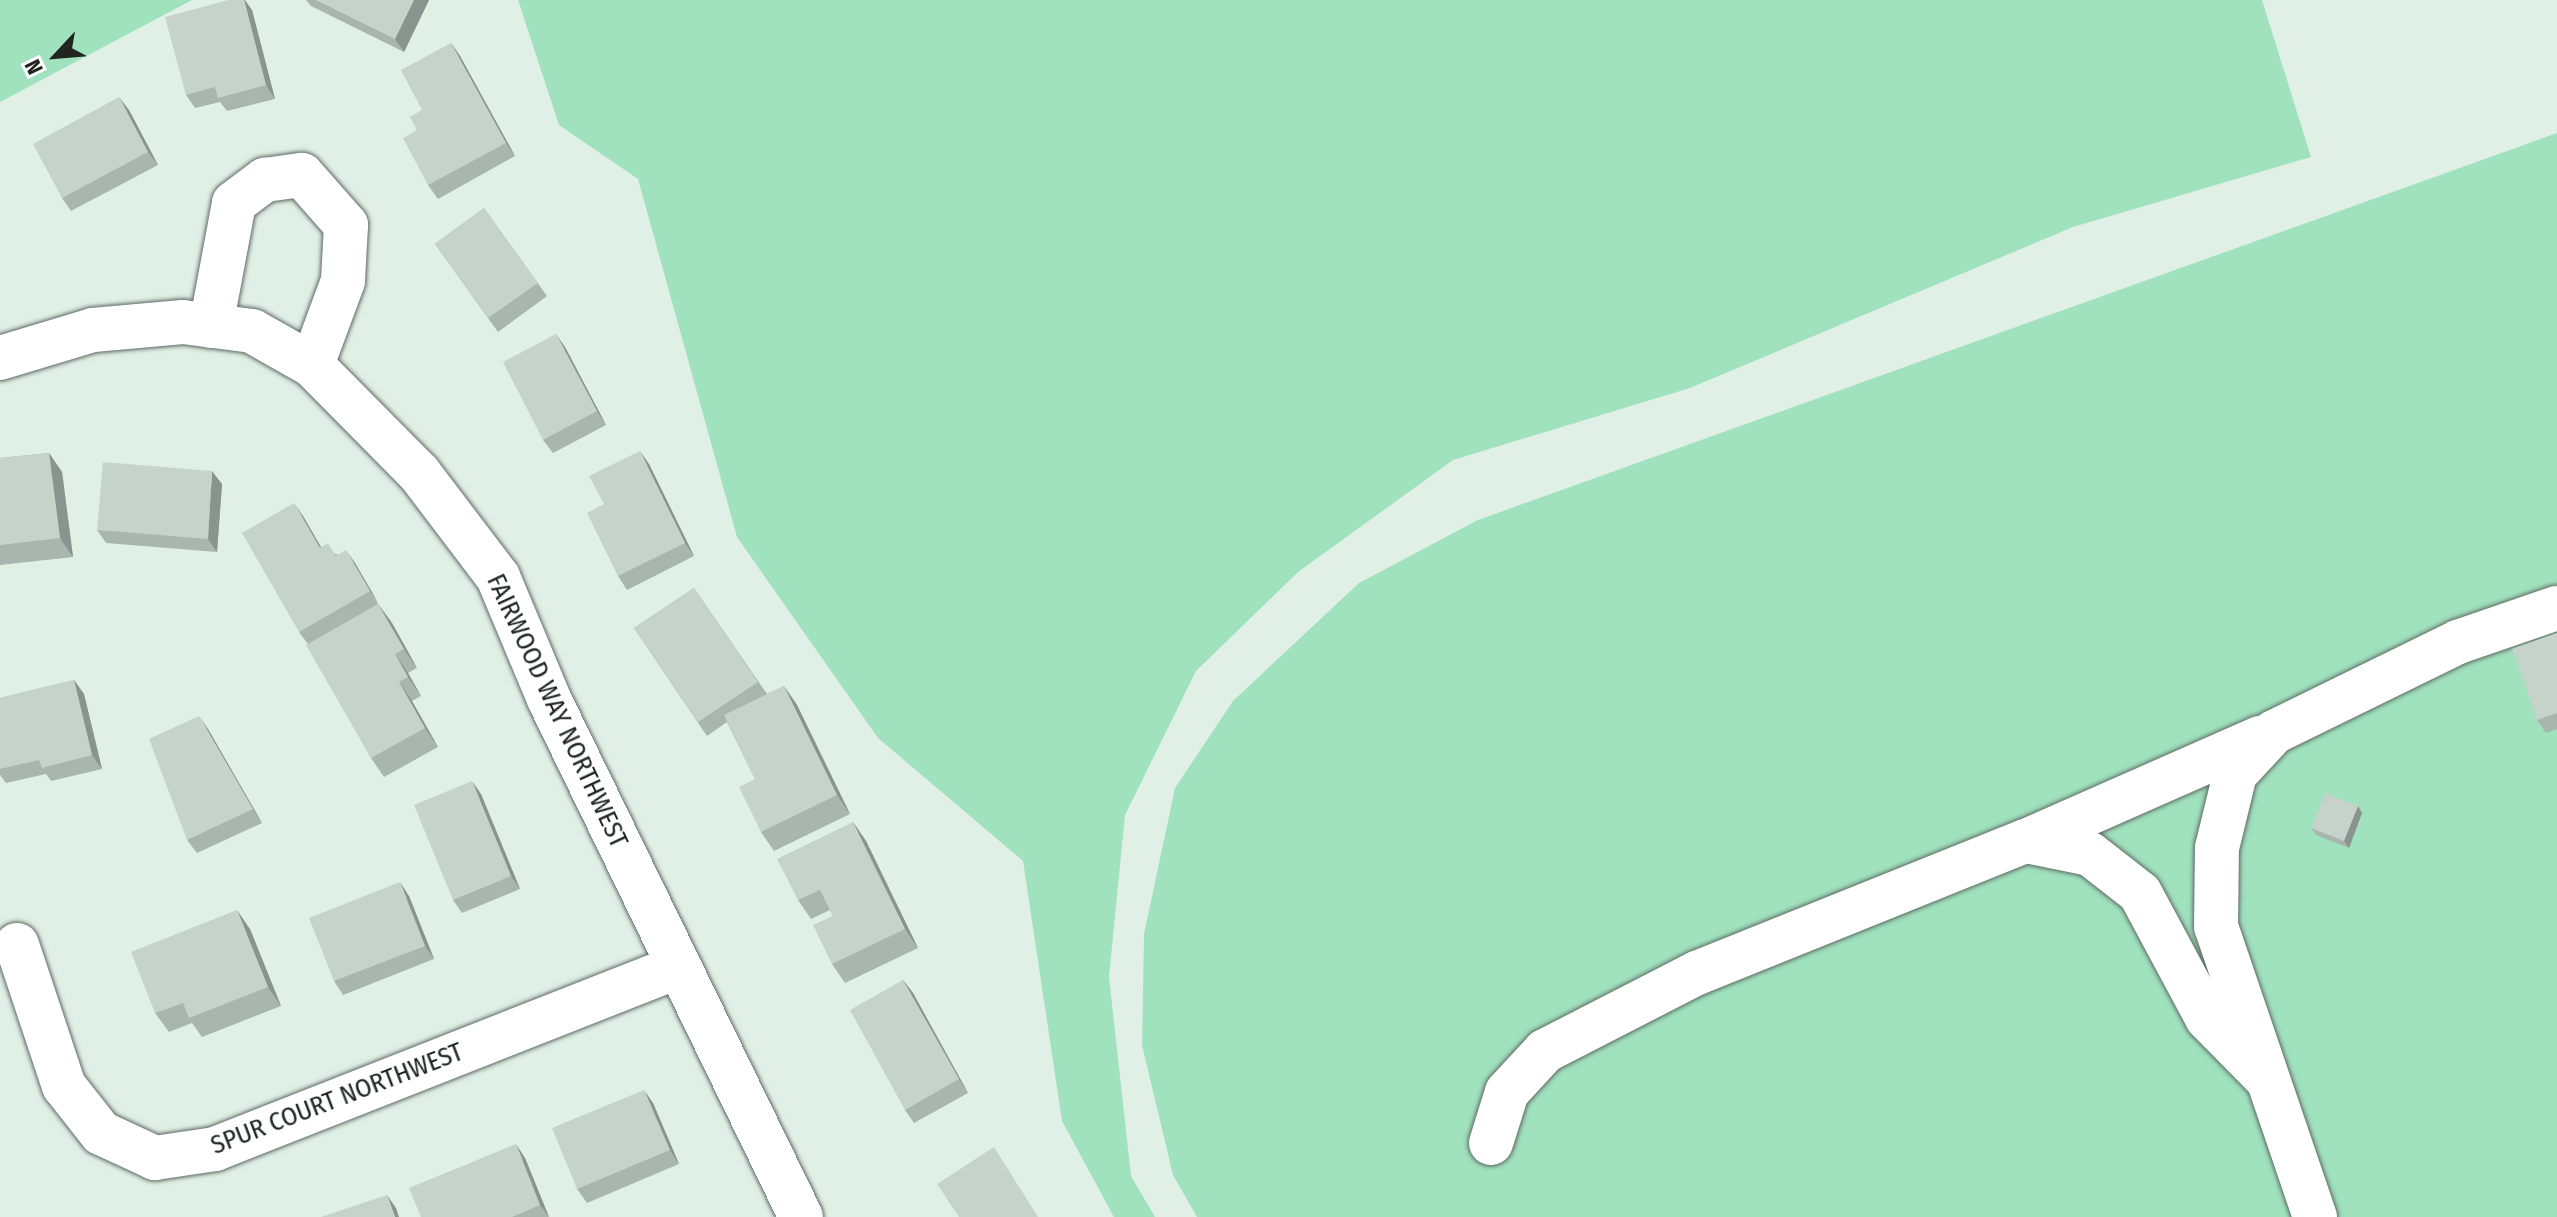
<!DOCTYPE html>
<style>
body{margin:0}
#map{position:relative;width:2557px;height:1217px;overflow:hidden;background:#e1f0e7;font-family:"Fira Sans Condensed",sans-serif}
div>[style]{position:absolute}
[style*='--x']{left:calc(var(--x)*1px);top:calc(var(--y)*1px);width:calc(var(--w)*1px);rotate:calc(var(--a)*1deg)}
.green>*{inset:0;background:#a0e1be}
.roads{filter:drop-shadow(0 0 2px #5e6b63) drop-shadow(0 0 2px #5e6b63)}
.minor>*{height:44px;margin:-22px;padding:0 22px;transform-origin:22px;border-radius:22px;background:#fff}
.wall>*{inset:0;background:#a9b5af}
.shaded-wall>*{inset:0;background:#8a948e}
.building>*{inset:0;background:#c5d3cb}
span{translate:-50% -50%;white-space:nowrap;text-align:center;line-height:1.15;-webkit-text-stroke:6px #fff;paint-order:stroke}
.street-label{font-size:26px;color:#202522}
.north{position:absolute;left:16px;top:16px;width:80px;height:80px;-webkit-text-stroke:6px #fff;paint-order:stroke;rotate:244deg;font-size:22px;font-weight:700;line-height:32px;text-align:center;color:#202522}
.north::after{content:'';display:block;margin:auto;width:28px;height:36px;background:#202522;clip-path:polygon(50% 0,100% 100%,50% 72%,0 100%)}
</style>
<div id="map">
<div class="green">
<div style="clip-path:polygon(0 0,192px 0,0 102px)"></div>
<div style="clip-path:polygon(518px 0,2262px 0,2311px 157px,2073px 227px,1690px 388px,1453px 460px,1298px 572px,1196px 671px,1125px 815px,1109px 977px,1131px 1176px,1155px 1217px,1114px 1217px,1062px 1121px,1023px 861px,878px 738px,737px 537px,638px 179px,559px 125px)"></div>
<div style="clip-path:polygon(2557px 133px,2557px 1217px,1197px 1217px,1173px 1175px,1142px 1045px,1144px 934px,1175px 788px,1233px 701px,1359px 583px,1478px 520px)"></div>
</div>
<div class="roads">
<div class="minor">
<div style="--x:211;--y:326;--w:125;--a:-79.4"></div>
<div style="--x:234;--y:203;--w:39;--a:-37"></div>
<div style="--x:265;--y:180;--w:37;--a:-8"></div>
<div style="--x:302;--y:175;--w:67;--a:48.7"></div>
<div style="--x:346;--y:225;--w:56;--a:93.1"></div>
<div style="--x:343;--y:281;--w:90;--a:110.3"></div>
<div style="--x:0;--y:358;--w:97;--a:-16.8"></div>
<div style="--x:93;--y:330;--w:90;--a:-5.1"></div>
<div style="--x:183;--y:322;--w:70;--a:7.4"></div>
<div style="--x:252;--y:331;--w:69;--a:29.5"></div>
<div style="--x:312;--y:365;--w:152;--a:45.3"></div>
<div style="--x:419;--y:473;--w:131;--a:52.8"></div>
<div style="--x:498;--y:577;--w:132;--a:67.3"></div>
<div style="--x:549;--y:699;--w:576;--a:64.06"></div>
<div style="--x:2026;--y:841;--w:256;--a:-23.8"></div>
<div style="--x:17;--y:945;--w:149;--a:71.6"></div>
<div style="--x:64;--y:1086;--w:60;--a:51.8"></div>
<div style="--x:101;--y:1133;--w:60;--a:24.8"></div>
<div style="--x:155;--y:1158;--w:61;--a:-8.5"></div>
<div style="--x:215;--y:1149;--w:497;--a:-21.5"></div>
<div style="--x:1491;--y:1143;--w:53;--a:-72.6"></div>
<div style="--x:1507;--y:1092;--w:56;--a:-47.2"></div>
<div style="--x:1545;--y:1051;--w:171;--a:-27.2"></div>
<div style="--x:1697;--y:973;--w:354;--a:-21.9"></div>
<div style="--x:2026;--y:841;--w:65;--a:11.5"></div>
<div style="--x:2090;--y:854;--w:63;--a:38"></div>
<div style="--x:2140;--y:893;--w:142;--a:61.8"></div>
<div style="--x:2207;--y:1018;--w:84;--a:45.5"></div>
<div style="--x:2315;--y:1217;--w:306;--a:-108.8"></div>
<div style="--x:2216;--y:927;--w:79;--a:-89.3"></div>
<div style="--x:2217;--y:848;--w:76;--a:-76.3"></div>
<div style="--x:2235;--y:774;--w:57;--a:-47.1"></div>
<div style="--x:2274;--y:732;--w:205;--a:-26.1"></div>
<div style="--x:2458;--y:642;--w:105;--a:-19"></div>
</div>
</div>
<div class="wall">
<div style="clip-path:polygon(306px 0,429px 0,404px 52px,311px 6px)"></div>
<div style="clip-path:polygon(252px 10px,275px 99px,227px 111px,220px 102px,195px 108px,186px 95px)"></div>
<div style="clip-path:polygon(451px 43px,460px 56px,515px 156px,438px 199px,428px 185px,417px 130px,422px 110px)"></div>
<div style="clip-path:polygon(129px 110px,158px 165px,71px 211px,62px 198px)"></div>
<div style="clip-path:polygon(484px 208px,547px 296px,498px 332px,435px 244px)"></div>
<div style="clip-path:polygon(565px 347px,606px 425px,553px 453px,543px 440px)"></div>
<div style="clip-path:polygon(49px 453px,62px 472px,73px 557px,0 565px,0 458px)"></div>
<div style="clip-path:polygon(649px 464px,694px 556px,627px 590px,618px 576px,604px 504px)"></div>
<div style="clip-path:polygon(222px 484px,217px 552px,106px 543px,97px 530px)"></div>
<div style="clip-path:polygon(303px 516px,321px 547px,355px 563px,378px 604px,392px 623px,417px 668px,408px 673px,421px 696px,412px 701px,438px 747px,384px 777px,371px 758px,308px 644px,299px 632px)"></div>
<div style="clip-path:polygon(694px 588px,767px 694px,784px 686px,797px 705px,850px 814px,774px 851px,761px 832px,755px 779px,727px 722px,707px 736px,634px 628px)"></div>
<div style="clip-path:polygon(2557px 633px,2557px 729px,2546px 733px,2537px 720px)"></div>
<div style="clip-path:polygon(74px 680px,84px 694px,102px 769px,51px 781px,46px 774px,6px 783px,0 775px,0 698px)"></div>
<div style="clip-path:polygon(208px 729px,262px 823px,197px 853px,187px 840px)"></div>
<div style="clip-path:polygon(481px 794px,520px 889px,462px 913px,453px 900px)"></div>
<div style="clip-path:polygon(2358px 806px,2362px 813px,2349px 848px,2316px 835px,2311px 828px)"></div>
<div style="clip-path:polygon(853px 822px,866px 841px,918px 948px,845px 983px,832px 964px,833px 916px,830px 910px,811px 919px,798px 900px)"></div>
<div style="clip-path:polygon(409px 896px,434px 959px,343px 995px,334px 981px)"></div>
<div style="clip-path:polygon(250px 929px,281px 1006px,202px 1037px,192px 1023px,169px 1032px,155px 1013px)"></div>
<div style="clip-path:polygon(903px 980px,913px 993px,968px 1093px,914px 1123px,905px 1110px)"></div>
<div style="clip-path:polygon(653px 1103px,679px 1164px,587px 1203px,577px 1189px)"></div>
<div style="clip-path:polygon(525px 1158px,549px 1217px,421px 1217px)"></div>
</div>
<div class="shaded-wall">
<div style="clip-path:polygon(244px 0,245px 0,252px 10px,275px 99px,266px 85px)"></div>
<div style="clip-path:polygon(414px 0,429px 0,404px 52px,395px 39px)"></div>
<div style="clip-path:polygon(451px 43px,460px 56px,515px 156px,506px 143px)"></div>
<div style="clip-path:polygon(119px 97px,129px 110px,158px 165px,148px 152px)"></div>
<div style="clip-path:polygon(556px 334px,565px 347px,606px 425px,597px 411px)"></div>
<div style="clip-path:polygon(640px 451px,649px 464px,694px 556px,685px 543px)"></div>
<div style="clip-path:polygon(49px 453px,62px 472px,73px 557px,60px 538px)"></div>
<div style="clip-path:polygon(212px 471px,222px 484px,217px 552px,208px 539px)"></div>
<div style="clip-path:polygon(294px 503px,303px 516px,329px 561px,320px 548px)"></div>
<div style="clip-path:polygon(346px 550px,355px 563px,379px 604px,370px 591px)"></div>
<div style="clip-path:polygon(378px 604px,392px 623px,417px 668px,404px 649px)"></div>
<div style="clip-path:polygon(395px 654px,408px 673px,421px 696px,408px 677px)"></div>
<div style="clip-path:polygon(74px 680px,84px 694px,102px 769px,92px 755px)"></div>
<div style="clip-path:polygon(399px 682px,412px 701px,438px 747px,425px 728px)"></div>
<div style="clip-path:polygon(784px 686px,797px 705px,850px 814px,837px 795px)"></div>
<div style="clip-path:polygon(199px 716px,208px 729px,262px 823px,253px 809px)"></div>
<div style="clip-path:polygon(472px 781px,481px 794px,520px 889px,511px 876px)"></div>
<div style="clip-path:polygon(2358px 806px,2362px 813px,2349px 848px,2344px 841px)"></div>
<div style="clip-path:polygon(853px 822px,866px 841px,918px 948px,905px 929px)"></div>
<div style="clip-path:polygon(400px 882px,409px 896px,434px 959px,425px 946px)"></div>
<div style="clip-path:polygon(237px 910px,250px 929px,281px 1006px,268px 987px)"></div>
<div style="clip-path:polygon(903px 980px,913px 993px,968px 1093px,959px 1079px)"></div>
<div style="clip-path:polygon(644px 1090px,653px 1103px,679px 1164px,670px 1150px)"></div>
<div style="clip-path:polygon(516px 1144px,525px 1158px,549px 1217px,540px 1205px)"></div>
<div style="clip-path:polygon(387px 1195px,396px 1208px,399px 1217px,395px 1217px)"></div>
</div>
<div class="building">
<div style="clip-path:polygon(229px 0,244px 0,266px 85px,218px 98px,215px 87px,186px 95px,165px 17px)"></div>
<div style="clip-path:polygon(316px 0,414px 0,395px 39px)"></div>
<div style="clip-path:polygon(451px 43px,506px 143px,428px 185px,403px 138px,417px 130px,410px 117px,422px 110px,401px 70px)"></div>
<div style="clip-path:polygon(119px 97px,148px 152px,62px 198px,33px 144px)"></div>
<div style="clip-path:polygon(484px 208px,538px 283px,488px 318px,435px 244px)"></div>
<div style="clip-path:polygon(556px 334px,597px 411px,543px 440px,503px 362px)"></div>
<div style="clip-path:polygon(640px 451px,685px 543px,618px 576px,587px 513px,604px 504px,589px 476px)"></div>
<div style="clip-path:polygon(49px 453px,60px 538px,0 545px,0 458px)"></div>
<div style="clip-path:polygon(103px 462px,212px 471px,208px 539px,97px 530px)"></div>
<div style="clip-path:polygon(294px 503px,320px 548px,328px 543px,336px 556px,346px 550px,370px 591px,299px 632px,242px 533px)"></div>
<div style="clip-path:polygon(694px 588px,758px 682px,698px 722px,634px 628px)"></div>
<div style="clip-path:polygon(378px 604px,404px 649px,395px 654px,408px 677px,399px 682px,425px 728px,371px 758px,306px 645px)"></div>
<div style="clip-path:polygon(2557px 633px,2557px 713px,2537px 720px,2512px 649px)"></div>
<div style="clip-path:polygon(74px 680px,92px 755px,42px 768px,39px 760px,0 769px,0 698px)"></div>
<div style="clip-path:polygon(784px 686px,837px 795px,761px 832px,739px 787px,755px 779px,724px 715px)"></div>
<div style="clip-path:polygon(199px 716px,253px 809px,187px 840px,149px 739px)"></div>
<div style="clip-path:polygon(472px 781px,511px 876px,453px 900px,414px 805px)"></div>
<div style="clip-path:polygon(2325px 793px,2358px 806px,2344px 841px,2311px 828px)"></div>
<div style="clip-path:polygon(853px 822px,905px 929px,832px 964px,813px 925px,833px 916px,820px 890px,798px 900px,777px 859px)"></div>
<div style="clip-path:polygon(400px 882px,425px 946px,334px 981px,309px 918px)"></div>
<div style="clip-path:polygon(237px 910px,268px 987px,189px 1018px,183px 1003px,155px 1013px,131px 952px)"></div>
<div style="clip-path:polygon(903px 980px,959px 1079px,905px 1110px,850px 1010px)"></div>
<div style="clip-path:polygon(644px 1090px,670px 1150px,577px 1189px,552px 1128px)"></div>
<div style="clip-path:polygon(516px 1144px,540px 1205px,512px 1217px,421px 1217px,409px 1188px)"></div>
<div style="clip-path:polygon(994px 1147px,1038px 1217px,959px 1217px,937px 1184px)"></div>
<div style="clip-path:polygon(387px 1195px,395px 1217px,321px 1217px)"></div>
</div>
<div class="street-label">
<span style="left:557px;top:711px;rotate:65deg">FAIRWOOD WAY NORTHWEST</span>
<span style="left:337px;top:1099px;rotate:-21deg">SPUR COURT NORTHWEST</span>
</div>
<div class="north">N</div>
</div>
